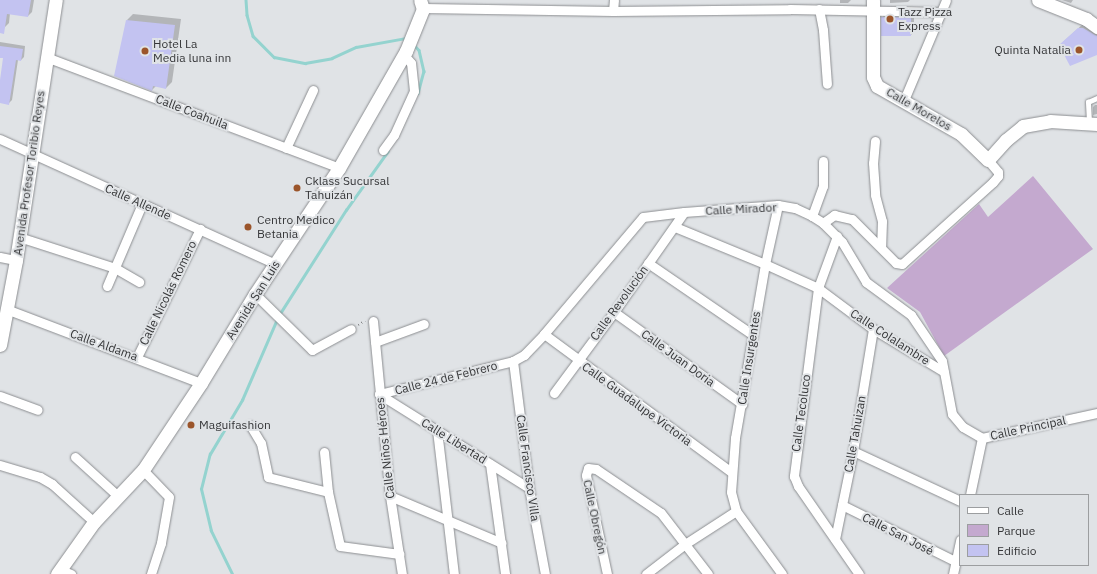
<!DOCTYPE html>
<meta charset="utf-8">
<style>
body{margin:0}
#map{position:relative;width:1097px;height:574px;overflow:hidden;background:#e0e3e6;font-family:"IBM Plex Sans",sans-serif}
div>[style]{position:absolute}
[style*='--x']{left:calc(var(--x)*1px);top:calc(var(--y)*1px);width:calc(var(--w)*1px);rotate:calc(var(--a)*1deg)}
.green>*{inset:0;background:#c4a9cf}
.shadow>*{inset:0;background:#0003}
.stream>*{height:2.5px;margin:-1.25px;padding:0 1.25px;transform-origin:1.25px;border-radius:1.25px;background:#94d3cf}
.building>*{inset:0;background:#c3c3f1}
.path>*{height:1.5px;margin-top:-0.75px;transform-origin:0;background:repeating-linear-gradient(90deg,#838587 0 1px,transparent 0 4px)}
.roads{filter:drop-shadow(0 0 1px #8c8e91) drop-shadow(0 0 1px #8c8e91)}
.lane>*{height:4.5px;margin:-2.25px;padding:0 2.25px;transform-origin:2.25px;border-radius:2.25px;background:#fff}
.street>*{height:9px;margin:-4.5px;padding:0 4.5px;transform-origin:4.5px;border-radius:4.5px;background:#fff}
.secondary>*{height:13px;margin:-6.5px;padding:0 6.5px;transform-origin:6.5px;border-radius:6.5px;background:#fff}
.dots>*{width:11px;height:11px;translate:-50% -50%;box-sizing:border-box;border:2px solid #e0e3e6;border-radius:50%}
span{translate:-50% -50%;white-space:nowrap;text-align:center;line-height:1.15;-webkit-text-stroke:4px #e0e3e6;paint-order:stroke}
.poi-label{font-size:12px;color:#353638}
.left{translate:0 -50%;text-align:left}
.right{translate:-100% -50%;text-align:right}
.street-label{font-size:12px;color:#353638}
.legend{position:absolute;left:959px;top:494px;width:130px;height:72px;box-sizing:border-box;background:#e0e3e6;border:1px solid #9c9ea0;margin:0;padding:5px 7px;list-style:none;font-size:12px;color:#353638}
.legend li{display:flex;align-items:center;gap:8px;height:20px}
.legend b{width:20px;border:1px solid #9c9ea0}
</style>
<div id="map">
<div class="green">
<div style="clip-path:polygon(1033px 176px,1093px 249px,944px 356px,920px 312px,887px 288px,979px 204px,988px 217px)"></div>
</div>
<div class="shadow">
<div style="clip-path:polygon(0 0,34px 0,32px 12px,28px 16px,10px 13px,9px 23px,5px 27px,0 26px)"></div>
<div style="clip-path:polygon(840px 0,851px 0,848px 3px,840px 3px)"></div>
<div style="clip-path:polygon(890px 0,910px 0,908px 2px,890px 3px)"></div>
<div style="clip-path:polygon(1062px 0,1073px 0,1071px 3px)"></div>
<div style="clip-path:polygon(133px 14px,181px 19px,172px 82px,166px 88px,156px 86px,152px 90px,127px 20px)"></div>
<div style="clip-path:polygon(885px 14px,914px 15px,914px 31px,911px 35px,882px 35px,882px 18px)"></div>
<div style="clip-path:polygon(1083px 24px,1097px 29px,1097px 54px,1063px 42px)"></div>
<div style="clip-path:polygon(0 42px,25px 46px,24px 57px,21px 60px,18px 60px,12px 100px,8px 104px,0 102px,0 87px,4px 58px,0 57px)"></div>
<div style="clip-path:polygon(1095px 105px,1097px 105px,1097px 114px,1093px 115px,1093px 107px)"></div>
</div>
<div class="stream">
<div style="--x:246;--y:0;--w:15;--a:86"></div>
<div style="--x:247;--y:15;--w:22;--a:74"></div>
<div style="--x:253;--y:36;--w:30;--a:45"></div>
<div style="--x:274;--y:57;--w:32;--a:11"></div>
<div style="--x:305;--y:63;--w:27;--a:-10"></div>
<div style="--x:332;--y:58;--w:26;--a:-25"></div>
<div style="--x:356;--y:47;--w:51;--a:-10.2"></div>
<div style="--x:413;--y:44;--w:8;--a:45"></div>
<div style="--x:419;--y:50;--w:22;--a:77"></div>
<div style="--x:424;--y:71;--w:23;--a:105"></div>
<div style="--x:279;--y:315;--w:125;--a:-57.5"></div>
<div style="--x:346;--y:210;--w:72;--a:-54.6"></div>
<div style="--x:232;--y:574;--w:48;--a:-116"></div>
<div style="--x:211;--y:531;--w:43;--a:-103.4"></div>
<div style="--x:201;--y:489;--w:36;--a:-76"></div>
<div style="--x:210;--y:454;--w:63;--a:-59.3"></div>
<div style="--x:242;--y:400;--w:88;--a:-66.6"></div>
</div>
<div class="building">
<div style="clip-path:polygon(0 0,31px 0,28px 17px,7px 14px,4px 34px,0 33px)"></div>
<div style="clip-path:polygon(881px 17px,911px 17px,911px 36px,881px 36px)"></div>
<div style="clip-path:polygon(126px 20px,175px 25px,166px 89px,153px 86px,152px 91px,114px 76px)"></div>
<div style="clip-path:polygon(1078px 28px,1083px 28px,1097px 36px,1097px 55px,1070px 66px,1059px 45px)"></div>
<div style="clip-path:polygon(0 46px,23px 49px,21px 61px,16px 60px,9px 105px,0 103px,0 80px,3px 58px,0 58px)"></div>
</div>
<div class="path">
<div style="--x:358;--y:325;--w:8;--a:-30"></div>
</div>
<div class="roads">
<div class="lane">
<div style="--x:1089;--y:122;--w:20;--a:-93"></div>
<div style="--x:1088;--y:102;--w:10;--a:-24"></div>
</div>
<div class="street">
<div style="--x:423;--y:8;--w:190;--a:0.9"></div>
<div style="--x:613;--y:11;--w:177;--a:-0.6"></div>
<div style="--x:790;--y:9;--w:151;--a:1.1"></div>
<div style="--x:819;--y:9;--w:21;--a:79"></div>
<div style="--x:823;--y:30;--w:54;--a:85.8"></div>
<div style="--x:613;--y:11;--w:11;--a:-85"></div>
<div style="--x:46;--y:57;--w:313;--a:20.7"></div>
<div style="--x:904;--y:100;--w:108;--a:-67.2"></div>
<div style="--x:0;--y:139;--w:302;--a:24.4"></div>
<div style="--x:875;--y:141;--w:22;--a:95"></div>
<div style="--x:873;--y:163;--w:32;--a:86"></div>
<div style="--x:875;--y:195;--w:27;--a:75"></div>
<div style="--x:882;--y:221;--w:26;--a:92"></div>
<div style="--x:286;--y:148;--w:64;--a:-65"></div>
<div style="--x:383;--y:150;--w:19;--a:-54"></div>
<div style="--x:394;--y:135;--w:48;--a:-65.6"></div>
<div style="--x:414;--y:91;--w:28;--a:-96"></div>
<div style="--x:411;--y:63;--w:11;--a:-131"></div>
<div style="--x:778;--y:205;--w:60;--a:102.4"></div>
<div style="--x:765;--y:264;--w:177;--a:99.8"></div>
<div style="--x:735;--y:438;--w:54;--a:94.2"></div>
<div style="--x:731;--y:492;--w:20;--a:75"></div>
<div style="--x:736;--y:511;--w:78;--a:53.9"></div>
<div style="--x:812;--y:216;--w:32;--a:-70"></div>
<div style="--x:823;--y:186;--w:25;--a:-90"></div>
<div style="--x:823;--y:223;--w:14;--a:-36"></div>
<div style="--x:834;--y:215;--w:18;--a:13"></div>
<div style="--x:852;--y:219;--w:62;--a:45"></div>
<div style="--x:896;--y:263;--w:6;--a:9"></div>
<div style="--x:902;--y:264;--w:122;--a:-42"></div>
<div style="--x:993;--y:182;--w:8;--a:-50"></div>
<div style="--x:998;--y:176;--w:4;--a:-90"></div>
<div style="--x:998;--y:172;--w:16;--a:-130"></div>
<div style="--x:675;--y:227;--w:97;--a:22.3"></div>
<div style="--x:765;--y:264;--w:58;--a:24.4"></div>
<div style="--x:818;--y:288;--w:69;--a:36.7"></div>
<div style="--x:873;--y:329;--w:82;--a:31"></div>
<div style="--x:837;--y:236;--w:55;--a:110.1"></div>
<div style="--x:818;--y:288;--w:190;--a:97.3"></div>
<div style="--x:794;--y:476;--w:11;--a:68"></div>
<div style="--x:798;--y:486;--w:107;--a:55.3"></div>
<div style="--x:19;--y:237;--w:101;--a:17.9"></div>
<div style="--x:115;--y:268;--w:28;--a:30"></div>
<div style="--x:0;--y:257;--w:16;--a:11"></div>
<div style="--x:648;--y:263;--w:127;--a:34.4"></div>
<div style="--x:107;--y:286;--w:89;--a:-66.9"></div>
<div style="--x:255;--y:294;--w:80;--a:44.5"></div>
<div style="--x:312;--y:350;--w:44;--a:-28.3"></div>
<div style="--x:6;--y:309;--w:209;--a:20.8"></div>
<div style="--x:614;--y:312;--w:158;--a:35.7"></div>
<div style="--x:373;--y:321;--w:176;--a:84.5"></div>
<div style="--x:390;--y:496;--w:79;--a:81.3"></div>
<div style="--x:544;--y:334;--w:232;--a:36.4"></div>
<div style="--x:375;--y:342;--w:52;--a:-20.2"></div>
<div style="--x:137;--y:357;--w:143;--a:-63.8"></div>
<div style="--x:513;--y:361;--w:128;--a:82.8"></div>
<div style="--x:529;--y:488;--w:87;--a:79.5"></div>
<div style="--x:554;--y:393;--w:101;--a:-53.5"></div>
<div style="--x:614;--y:312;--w:122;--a:-55"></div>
<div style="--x:379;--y:394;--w:138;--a:-13.8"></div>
<div style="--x:513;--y:361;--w:13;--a:-29"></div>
<div style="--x:524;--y:355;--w:29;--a:-46"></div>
<div style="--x:544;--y:334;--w:153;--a:-49.8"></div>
<div style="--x:643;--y:217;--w:41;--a:-7"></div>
<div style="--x:684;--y:212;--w:94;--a:-4.3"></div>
<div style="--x:778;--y:205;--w:17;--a:10"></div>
<div style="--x:795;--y:208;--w:19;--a:25"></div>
<div style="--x:812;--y:216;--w:13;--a:32"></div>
<div style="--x:823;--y:223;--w:27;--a:45"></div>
<div style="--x:842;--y:242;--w:47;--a:59"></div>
<div style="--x:866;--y:282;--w:56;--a:36.3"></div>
<div style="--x:911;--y:315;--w:55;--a:56"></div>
<div style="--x:942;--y:361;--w:54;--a:79.3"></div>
<div style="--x:952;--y:414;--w:17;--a:50"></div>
<div style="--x:963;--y:427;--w:22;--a:30"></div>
<div style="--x:982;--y:438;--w:118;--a:-12.3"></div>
<div style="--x:379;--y:394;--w:177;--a:32.1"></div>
<div style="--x:0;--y:396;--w:40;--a:20.2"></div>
<div style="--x:250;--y:425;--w:21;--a:59"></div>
<div style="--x:261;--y:443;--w:35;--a:78"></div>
<div style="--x:268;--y:477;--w:62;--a:14"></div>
<div style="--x:437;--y:430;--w:145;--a:83.3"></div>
<div style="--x:853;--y:451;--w:118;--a:25"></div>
<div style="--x:324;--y:452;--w:40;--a:84.3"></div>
<div style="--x:328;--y:492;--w:55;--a:77.5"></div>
<div style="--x:340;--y:546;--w:60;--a:7.7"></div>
<div style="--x:75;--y:457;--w:58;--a:42.2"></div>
<div style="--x:490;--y:464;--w:111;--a:82.2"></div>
<div style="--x:0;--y:465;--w:42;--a:16.7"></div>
<div style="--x:40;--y:477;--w:14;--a:30"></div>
<div style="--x:52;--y:484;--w:57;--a:42.1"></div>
<div style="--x:143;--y:470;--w:37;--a:46"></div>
<div style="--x:169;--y:497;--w:47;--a:99.9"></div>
<div style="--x:161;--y:543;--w:33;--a:108"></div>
<div style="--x:970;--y:495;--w:58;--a:-78.1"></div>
<div style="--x:390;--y:496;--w:121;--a:22.8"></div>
<div style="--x:842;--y:505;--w:126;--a:26.4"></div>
<div style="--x:835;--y:539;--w:90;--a:-78.4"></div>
<div style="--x:853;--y:451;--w:124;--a:-80.7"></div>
<div style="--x:61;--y:570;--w:11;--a:22"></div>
<div style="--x:607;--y:574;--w:101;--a:-102"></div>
<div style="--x:586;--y:475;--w:7;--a:-74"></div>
<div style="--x:588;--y:468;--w:8;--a:7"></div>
<div style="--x:596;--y:469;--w:78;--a:34.1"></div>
<div style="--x:661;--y:513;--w:77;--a:52.4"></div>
<div style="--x:646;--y:574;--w:49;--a:-37.6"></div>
<div style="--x:685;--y:544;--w:61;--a:-32.9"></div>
<div style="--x:953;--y:574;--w:35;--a:-78"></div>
</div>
<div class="secondary">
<div style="--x:873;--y:0;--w:77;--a:90"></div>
<div style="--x:873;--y:77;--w:10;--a:66"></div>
<div style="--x:877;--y:86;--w:97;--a:29.7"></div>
<div style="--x:961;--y:134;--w:37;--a:44"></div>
<div style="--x:988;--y:160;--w:27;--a:-48"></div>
<div style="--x:1006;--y:140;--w:22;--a:-39"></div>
<div style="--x:1023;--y:126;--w:27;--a:-10"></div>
<div style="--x:1050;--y:121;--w:47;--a:3.7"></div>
<div style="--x:1038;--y:0;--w:52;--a:21.6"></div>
<div style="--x:1086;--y:19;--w:14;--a:36"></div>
<div style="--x:0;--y:345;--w:86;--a:-79.3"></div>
<div style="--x:16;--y:260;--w:263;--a:-81.3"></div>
<div style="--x:57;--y:574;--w:64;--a:-54.6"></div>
<div style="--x:94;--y:522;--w:71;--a:-46.7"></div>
<div style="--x:143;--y:470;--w:105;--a:-56.3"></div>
<div style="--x:201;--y:383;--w:104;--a:-58.8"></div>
<div style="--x:255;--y:294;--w:151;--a:-56.3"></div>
<div style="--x:339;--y:168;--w:135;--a:-60.2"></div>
<div style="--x:406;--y:51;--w:45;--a:-68"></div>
<div style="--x:423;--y:9;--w:9;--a:-108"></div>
</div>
</div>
<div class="dots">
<div style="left:890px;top:19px;background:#9b552b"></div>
<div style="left:1079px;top:50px;background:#9b552b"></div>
<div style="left:145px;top:51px;background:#9b552b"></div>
<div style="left:297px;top:188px;background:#9b552b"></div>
<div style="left:248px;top:227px;background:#9b552b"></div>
<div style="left:191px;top:425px;background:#9b552b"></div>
</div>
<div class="poi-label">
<span class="left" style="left:898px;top:19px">Tazz Pizza<br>Express</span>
<span class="left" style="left:153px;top:51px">Hotel La<br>Media luna inn</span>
<span class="right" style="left:1071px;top:50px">Quinta Natalia</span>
<span class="left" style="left:305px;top:188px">Cklass Sucursal<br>Tahuizán</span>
<span class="left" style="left:257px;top:227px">Centro Medico<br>Betania</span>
<span class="left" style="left:199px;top:425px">Maguifashion</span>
</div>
<div class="street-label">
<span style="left:919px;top:109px;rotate:30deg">Calle Morelos</span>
<span style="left:192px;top:112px;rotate:21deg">Calle Coahuila</span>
<span style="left:29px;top:173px;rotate:-82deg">Avenida Profesor Toribio Reyes</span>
<span style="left:138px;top:202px;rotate:24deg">Calle Allende</span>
<span style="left:741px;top:209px;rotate:-3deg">Calle Mirador</span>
<span style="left:168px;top:293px;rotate:-64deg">Calle Nicolás Romero</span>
<span style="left:253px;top:300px;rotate:-58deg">Avenida San Luis</span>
<span style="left:619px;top:303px;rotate:-54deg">Calle Revolución</span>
<span style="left:890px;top:337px;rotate:33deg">Calle Colalambre</span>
<span style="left:104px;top:345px;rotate:20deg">Calle Aldama</span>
<span style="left:678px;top:358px;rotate:36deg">Calle Juan Doria</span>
<span style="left:749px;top:358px;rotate:-81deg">Calle Insurgentes</span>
<span style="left:446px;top:378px;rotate:-14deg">Calle 24 de Febrero</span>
<span style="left:637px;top:404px;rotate:36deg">Calle Guadalupe Victoria</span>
<span style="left:801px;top:413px;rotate:-82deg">Calle Tecoluco</span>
<span style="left:1028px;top:428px;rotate:-12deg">Calle Principal</span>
<span style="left:855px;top:434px;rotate:-80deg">Calle Tahuizan</span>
<span style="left:454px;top:441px;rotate:32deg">Calle Libertad</span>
<span style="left:385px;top:448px;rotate:-96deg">Calle Niños Héroes</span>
<span style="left:528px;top:468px;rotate:82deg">Calle Francisco Villa</span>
<span style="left:595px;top:517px;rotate:78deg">Calle Obregón</span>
<span style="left:898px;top:534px;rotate:27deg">Calle San José</span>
</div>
<ul class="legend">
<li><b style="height:5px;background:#fff"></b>Calle</li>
<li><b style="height:11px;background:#c4a9cf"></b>Parque</li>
<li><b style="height:11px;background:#c3c3f1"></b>Edificio</li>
</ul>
</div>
